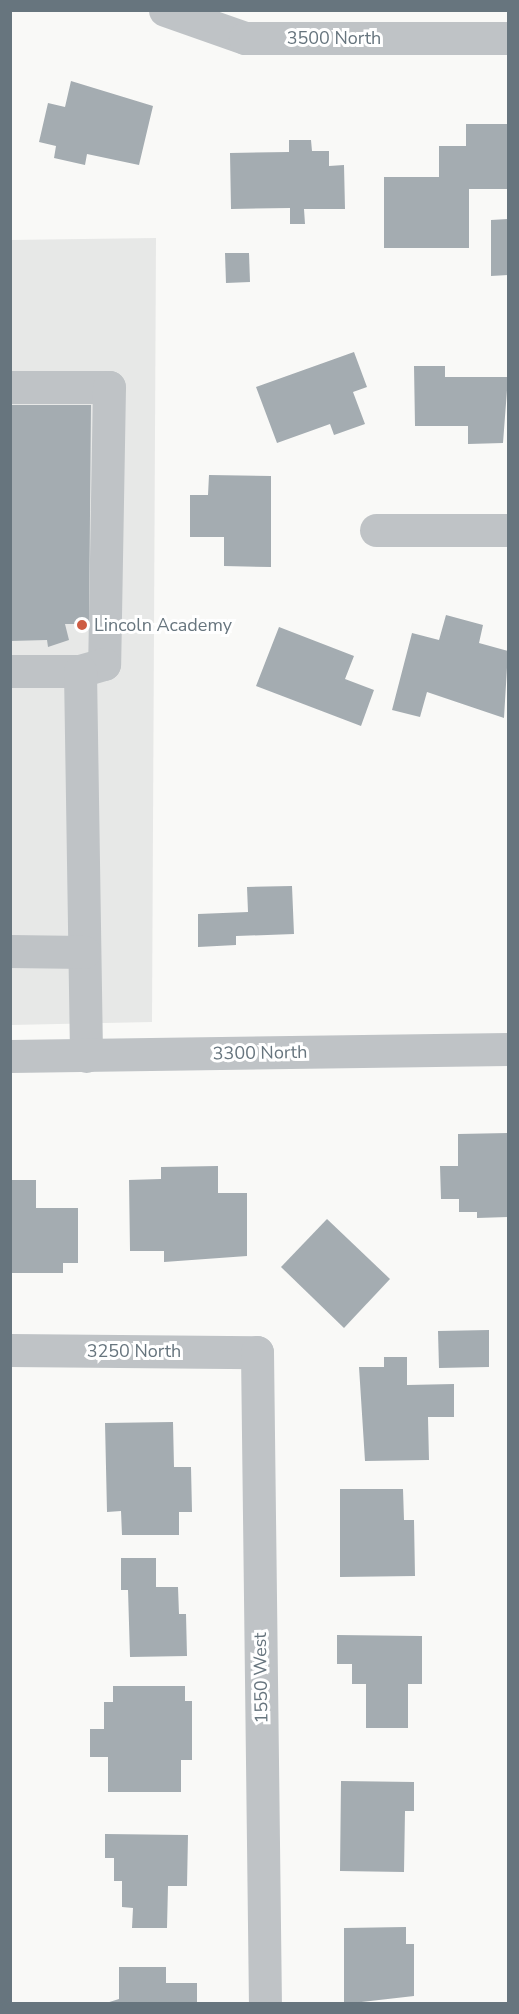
<!DOCTYPE html>
<style>
body{margin:0}
#map{position:relative;width:519px;height:2014px;overflow:hidden;background:#f9f9f7;font-family:"Nunito Sans",sans-serif}
div>[style]{position:absolute}
[style*='--x']{left:calc(var(--x)*1px);top:calc(var(--y)*1px);width:calc(var(--w)*1px);rotate:calc(var(--a)*1deg)}
.built>*{inset:0;background:#e7e8e7}
.building>*{inset:0;background:#a4acb1}
.minor>*{height:33px;margin:-16.5px;padding:0 16.5px;transform-origin:16.5px;border-radius:16.5px;background:#bfc3c6}
.dots>*{width:16px;height:16px;translate:-50% -50%;box-sizing:border-box;border:3px solid #fff;border-radius:50%}
span{translate:-50% -50%;white-space:nowrap;text-align:center;line-height:1.15;-webkit-text-stroke:6px #fff;paint-order:stroke}
.street-label{font-size:18px;color:#67757e}
.poi-label{font-size:18px;color:#67757e}
.left{translate:0 -50%;text-align:left}
.frame{position:absolute;inset:0;border:12px solid #67757e;pointer-events:none}
</style>
<div id="map">
<div class="built">
<div style="clip-path:polygon(156px 238px,152px 1022px,11px 1025px,10px 240px)"></div>
</div>
<div class="building">
<div style="clip-path:polygon(71px 81px,153px 106px,139px 165px,87px 154px,85px 165px,54px 158px,56px 146px,39px 142px,48px 103px,65px 107px)"></div>
<div style="clip-path:polygon(466px 124px,508px 124px,508px 189px,469px 189px,469px 248px,384px 248px,384px 177px,439px 177px,439px 146px,466px 146px)"></div>
<div style="clip-path:polygon(289px 140px,311px 140px,312px 151px,329px 151px,329px 166px,344px 165px,345px 209px,304px 209px,305px 224px,290px 224px,290px 208px,231px 209px,230px 153px,289px 152px)"></div>
<div style="clip-path:polygon(508px 219px,508px 275px,491px 276px,491px 220px)"></div>
<div style="clip-path:polygon(225px 253px,249px 253px,250px 282px,226px 283px)"></div>
<div style="clip-path:polygon(354px 352px,367px 387px,353px 392px,365px 424px,334px 435px,330px 424px,277px 443px,256px 387px)"></div>
<div style="clip-path:polygon(414px 366px,445px 366px,445px 377px,508px 377px,503px 443px,468px 444px,468px 426px,415px 426px)"></div>
<div style="clip-path:polygon(10px 405px,91px 405px,89px 624px,65px 624px,69px 640px,48px 647px,47px 640px,10px 641px)"></div>
<div style="clip-path:polygon(209px 475px,271px 476px,271px 567px,224px 566px,224px 537px,190px 537px,190px 495px,208px 495px)"></div>
<div style="clip-path:polygon(446px 615px,483px 625px,479px 643px,508px 651px,504px 718px,427px 692px,420px 717px,392px 710px,412px 633px,439px 640px)"></div>
<div style="clip-path:polygon(279px 627px,354px 656px,345px 679px,374px 690px,361px 726px,256px 686px)"></div>
<div style="clip-path:polygon(292px 886px,294px 934px,236px 936px,236px 945px,198px 947px,198px 914px,248px 912px,247px 887px)"></div>
<div style="clip-path:polygon(508px 1133px,508px 1217px,477px 1218px,477px 1212px,459px 1212px,459px 1199px,441px 1199px,440px 1166px,458px 1166px,458px 1134px)"></div>
<div style="clip-path:polygon(218px 1166px,218px 1193px,247px 1193px,247px 1256px,164px 1262px,164px 1251px,130px 1251px,129px 1180px,161px 1179px,161px 1167px)"></div>
<div style="clip-path:polygon(10px 1180px,36px 1180px,36px 1208px,78px 1208px,78px 1263px,63px 1263px,63px 1273px,10px 1273px)"></div>
<div style="clip-path:polygon(327px 1219px,390px 1279px,344px 1328px,281px 1267px)"></div>
<div style="clip-path:polygon(489px 1330px,489px 1367px,439px 1368px,438px 1331px)"></div>
<div style="clip-path:polygon(384px 1357px,407px 1357px,407px 1385px,454px 1384px,454px 1417px,428px 1417px,429px 1460px,365px 1461px,359px 1367px,384px 1367px)"></div>
<div style="clip-path:polygon(173px 1422px,174px 1467px,191px 1467px,192px 1512px,179px 1512px,179px 1535px,122px 1535px,121px 1511px,107px 1512px,105px 1423px)"></div>
<div style="clip-path:polygon(340px 1489px,403px 1489px,404px 1520px,414px 1520px,415px 1576px,340px 1577px)"></div>
<div style="clip-path:polygon(121px 1558px,156px 1558px,156px 1587px,178px 1587px,179px 1614px,186px 1614px,187px 1656px,130px 1657px,128px 1590px,121px 1590px)"></div>
<div style="clip-path:polygon(337px 1635px,422px 1636px,422px 1684px,408px 1684px,408px 1728px,366px 1728px,366px 1684px,352px 1684px,352px 1664px,337px 1664px)"></div>
<div style="clip-path:polygon(113px 1686px,185px 1686px,185px 1701px,192px 1701px,192px 1760px,181px 1760px,181px 1792px,108px 1792px,108px 1757px,90px 1757px,90px 1729px,104px 1729px,104px 1702px,113px 1702px)"></div>
<div style="clip-path:polygon(341px 1781px,414px 1782px,414px 1811px,405px 1811px,404px 1872px,340px 1871px)"></div>
<div style="clip-path:polygon(105px 1834px,188px 1835px,187px 1886px,168px 1886px,167px 1928px,132px 1928px,133px 1908px,122px 1907px,122px 1881px,114px 1881px,114px 1858px,105px 1858px)"></div>
<div style="clip-path:polygon(406px 1927px,406px 1944px,414px 1944px,414px 1996px,344px 2004px,344px 1928px)"></div>
<div style="clip-path:polygon(119px 1967px,166px 1967px,166px 1983px,197px 1983px,197px 2004px,103px 2004px,119px 1999px)"></div>
</div>
<div class="minor">
<div style="--x:165;--y:10;--w:85;--a:19.3"></div>
<div style="--x:245;--y:38;--w:263;--a:0"></div>
<div style="--x:10;--y:387;--w:99;--a:0"></div>
<div style="--x:109;--y:387;--w:277;--a:91"></div>
<div style="--x:104;--y:664;--w:25;--a:164"></div>
<div style="--x:376;--y:530;--w:132;--a:0"></div>
<div style="--x:10;--y:671;--w:70;--a:0"></div>
<div style="--x:80;--y:671;--w:385;--a:89.1"></div>
<div style="--x:10;--y:951;--w:74;--a:0.8"></div>
<div style="--x:10;--y:1056;--w:498;--a:-0.8"></div>
<div style="--x:10;--y:1350;--w:247;--a:0.5"></div>
<div style="--x:257;--y:1352;--w:652;--a:89.3"></div>
</div>
<div class="dots">
<div style="left:82px;top:625px;background:#cd5c43"></div>
</div>
<div class="street-label">
<span style="left:334px;top:38px">3500 North</span>
<span style="left:260px;top:1053px;rotate:-1deg">3300 North</span>
<span style="left:134px;top:1351px">3250 North</span>
<span style="left:261px;top:1678px;rotate:-91deg">1550 West</span>
</div>
<div class="poi-label">
<span class="left" style="left:94px;top:625px">Lincoln Academy</span>
</div>
<div class="frame"></div>
</div>
